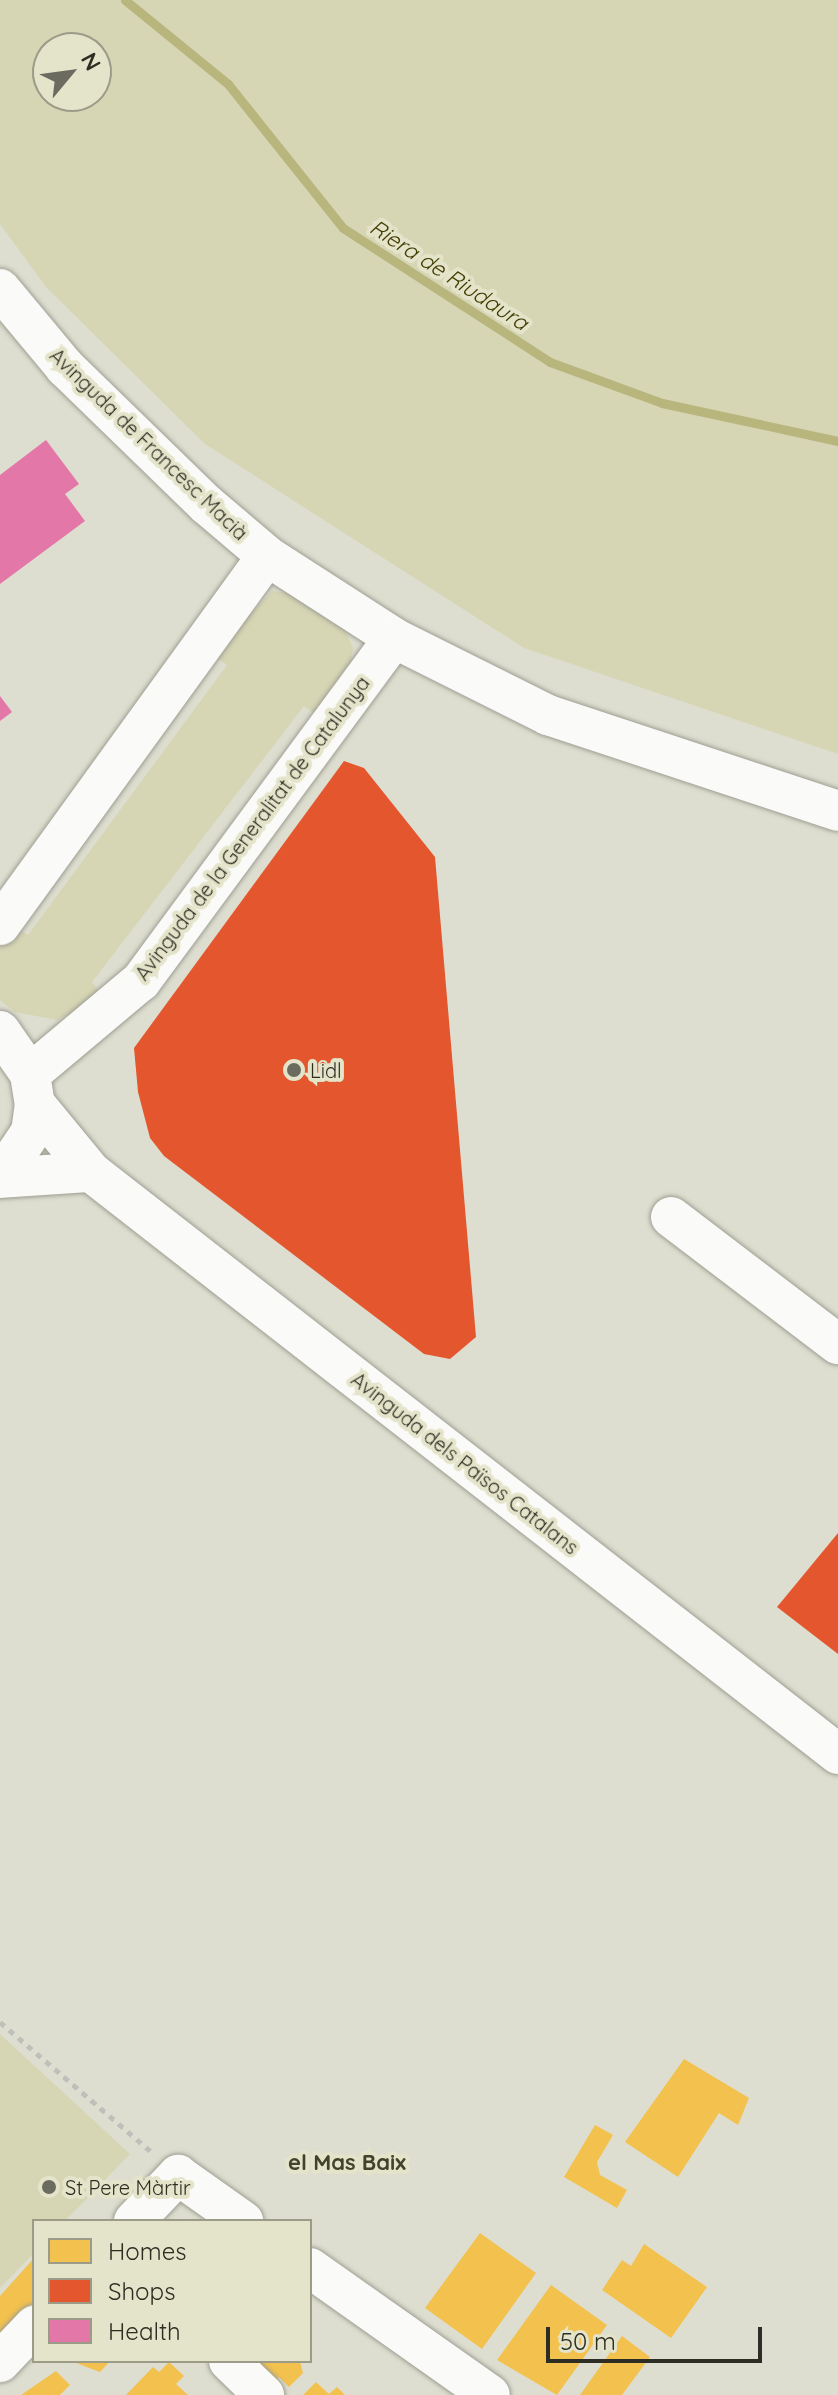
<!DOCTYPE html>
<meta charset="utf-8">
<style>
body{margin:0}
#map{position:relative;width:838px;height:2395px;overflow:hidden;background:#deded0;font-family:Quicksand,sans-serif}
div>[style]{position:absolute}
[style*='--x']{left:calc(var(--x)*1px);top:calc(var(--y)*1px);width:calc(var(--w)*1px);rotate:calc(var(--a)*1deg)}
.green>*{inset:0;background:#d6d5b4}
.homes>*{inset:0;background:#f2c14e}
.shops>*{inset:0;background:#e4572e}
.health>*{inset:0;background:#e377a8}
.stream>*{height:9px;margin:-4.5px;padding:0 4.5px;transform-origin:4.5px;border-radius:4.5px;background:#b8b57d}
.path>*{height:5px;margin-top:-2.5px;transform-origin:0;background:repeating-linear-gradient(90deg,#c0c0bb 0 6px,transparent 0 12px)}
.roads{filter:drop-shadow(0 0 2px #9e9e93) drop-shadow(0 0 2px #9e9e93)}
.minor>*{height:40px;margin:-20px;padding:0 20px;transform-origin:20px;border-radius:20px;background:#fafaf8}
.dots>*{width:22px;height:22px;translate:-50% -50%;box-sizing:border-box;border:4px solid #e4e4ca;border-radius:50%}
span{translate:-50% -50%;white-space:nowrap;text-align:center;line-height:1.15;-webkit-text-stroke:8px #e4e4ca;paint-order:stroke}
.street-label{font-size:20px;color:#2e2d24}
.poi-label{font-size:20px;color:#2e2d24}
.left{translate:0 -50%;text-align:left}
.water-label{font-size:22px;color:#413d00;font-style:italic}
.neighbourhood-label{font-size:22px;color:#43422d;font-weight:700}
.legend{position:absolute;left:32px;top:2219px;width:280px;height:144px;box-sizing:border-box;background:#e4e4ca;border:2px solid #9b9b88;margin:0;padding:10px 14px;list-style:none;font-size:24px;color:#2e2d24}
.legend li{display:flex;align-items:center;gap:16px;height:40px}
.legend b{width:40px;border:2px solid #9b9b88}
.north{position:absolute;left:32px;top:32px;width:80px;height:80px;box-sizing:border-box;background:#e4e4ca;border:2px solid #9b9b88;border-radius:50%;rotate:61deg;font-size:22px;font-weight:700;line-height:32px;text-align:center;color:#2e2d24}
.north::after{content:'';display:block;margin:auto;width:28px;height:36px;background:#6c6b60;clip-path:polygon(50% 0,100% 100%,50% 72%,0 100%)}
.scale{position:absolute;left:546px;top:2327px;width:216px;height:36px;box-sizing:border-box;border:4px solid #2e2d24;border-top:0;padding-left:10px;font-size:24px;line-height:28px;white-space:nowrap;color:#2e2d24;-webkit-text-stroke:6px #e4e4ca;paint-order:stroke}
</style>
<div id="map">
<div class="green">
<div style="clip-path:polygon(evenodd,0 0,838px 0,838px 754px,524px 648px,205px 444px,46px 287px,0 224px,0 0,96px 48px,96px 96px,48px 96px,48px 48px,96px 48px)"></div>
<div style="clip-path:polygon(272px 591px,296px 594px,341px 623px,353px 647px,350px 672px,319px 716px,304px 706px,92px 982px,103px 997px,57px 1020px,15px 1012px,0 1000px,0 943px,13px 925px,28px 935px,227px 665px,213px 655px)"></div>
<div style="clip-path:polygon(0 2034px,130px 2154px,65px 2221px,34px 2221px,34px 2253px,0 2288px)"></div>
</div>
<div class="homes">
<div style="clip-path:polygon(684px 2059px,749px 2098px,738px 2125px,719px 2113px,678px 2177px,625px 2142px)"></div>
<div style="clip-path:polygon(595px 2125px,613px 2135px,597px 2162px,600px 2175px,627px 2190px,617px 2208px,564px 2177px)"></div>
<div style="clip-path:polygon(480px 2233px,536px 2273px,482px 2349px,425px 2308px)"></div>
<div style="clip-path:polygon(644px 2244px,707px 2287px,671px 2338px,602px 2290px,622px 2260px,631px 2266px)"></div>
<div style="clip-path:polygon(34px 2258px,34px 2303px,0 2340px,0 2296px)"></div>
<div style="clip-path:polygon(551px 2285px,607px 2325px,557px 2395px,497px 2360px)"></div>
<div style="clip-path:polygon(622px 2336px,650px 2357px,622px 2395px,580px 2395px)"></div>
<div style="clip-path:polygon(71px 2361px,110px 2361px,100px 2372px)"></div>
<div style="clip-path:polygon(248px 2361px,300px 2361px,303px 2373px,289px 2387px,279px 2377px,272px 2384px)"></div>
<div style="clip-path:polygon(169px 2362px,184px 2376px,176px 2384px,188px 2395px,126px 2395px,153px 2367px,159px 2372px)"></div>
<div style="clip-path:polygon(56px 2371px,70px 2385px,60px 2395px,21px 2395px)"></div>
<div style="clip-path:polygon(316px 2382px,329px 2394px,337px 2387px,345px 2395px,303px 2395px)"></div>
</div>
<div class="shops">
<div style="clip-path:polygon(344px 761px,364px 768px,435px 857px,476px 1337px,450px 1359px,424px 1354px,164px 1156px,150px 1138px,138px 1092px,134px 1048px)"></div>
<div style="clip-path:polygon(838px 1533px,838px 1654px,777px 1607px)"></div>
</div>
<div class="health">
<div style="clip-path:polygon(46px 440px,79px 484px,65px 494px,85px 521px,0 584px,0 475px)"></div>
<div style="clip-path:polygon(0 696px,12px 712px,0 721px)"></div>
</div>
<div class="stream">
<div style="--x:125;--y:0;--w:133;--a:39.2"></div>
<div style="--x:228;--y:84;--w:184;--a:51.4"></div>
<div style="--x:343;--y:228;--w:247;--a:32.9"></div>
<div style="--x:550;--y:362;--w:119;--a:20.1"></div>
<div style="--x:662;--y:403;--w:180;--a:12.2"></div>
</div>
<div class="path">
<div style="--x:0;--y:2022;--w:203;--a:40.6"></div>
</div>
<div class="roads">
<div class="minor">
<div style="--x:0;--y:289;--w:102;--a:50.2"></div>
<div style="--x:65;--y:367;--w:197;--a:44.2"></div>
<div style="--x:206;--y:504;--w:80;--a:40.4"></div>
<div style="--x:267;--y:556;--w:151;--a:32.8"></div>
<div style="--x:394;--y:638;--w:172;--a:26.6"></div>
<div style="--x:548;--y:715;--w:305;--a:18.3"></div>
<div style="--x:0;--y:925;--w:455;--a:-54.1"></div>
<div style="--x:0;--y:1031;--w:52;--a:55.1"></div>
<div style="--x:30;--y:1074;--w:30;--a:81"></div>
<div style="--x:35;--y:1104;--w:28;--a:98"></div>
<div style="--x:31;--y:1132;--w:55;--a:124"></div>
<div style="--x:30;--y:1074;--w:145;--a:-40"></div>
<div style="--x:141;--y:981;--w:426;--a:-53.6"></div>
<div style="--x:35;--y:1104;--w:88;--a:50.5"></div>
<div style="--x:91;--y:1172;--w:947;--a:37.92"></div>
<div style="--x:0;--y:1178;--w:91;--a:-3.8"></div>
<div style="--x:671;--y:1217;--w:210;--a:37.3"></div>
<div style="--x:134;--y:2221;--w:64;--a:-46.3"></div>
<div style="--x:178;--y:2175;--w:80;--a:35.3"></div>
<div style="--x:310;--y:2268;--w:220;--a:35.2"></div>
<div style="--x:229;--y:2361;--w:49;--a:44.2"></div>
<div style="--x:0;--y:2362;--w:50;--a:-46.6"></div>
</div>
</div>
<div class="dots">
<div style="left:294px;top:1070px;background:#6c6b60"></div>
<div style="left:49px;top:2187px;background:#6c6b60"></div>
</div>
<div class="street-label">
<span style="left:149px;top:444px;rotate:44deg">Avinguda de Francesc Macià</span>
<span style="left:252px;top:828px;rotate:-53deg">Avinguda de la Generalitat de Catalunya</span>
<span style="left:465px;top:1463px;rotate:38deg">Avinguda dels Països Catalans</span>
</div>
<div class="poi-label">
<span class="left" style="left:310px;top:1070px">Lidl</span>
<span class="left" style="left:65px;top:2187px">St Pere Màrtir</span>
</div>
<div class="water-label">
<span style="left:449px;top:275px;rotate:33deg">Riera de Riudaura</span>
</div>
<div class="neighbourhood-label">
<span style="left:347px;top:2163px">el Mas Baix</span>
</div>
<ul class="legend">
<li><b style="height:22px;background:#f2c14e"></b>Homes</li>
<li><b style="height:22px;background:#e4572e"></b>Shops</li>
<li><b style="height:22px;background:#e377a8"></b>Health</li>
</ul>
<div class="north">N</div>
<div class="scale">50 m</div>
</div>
